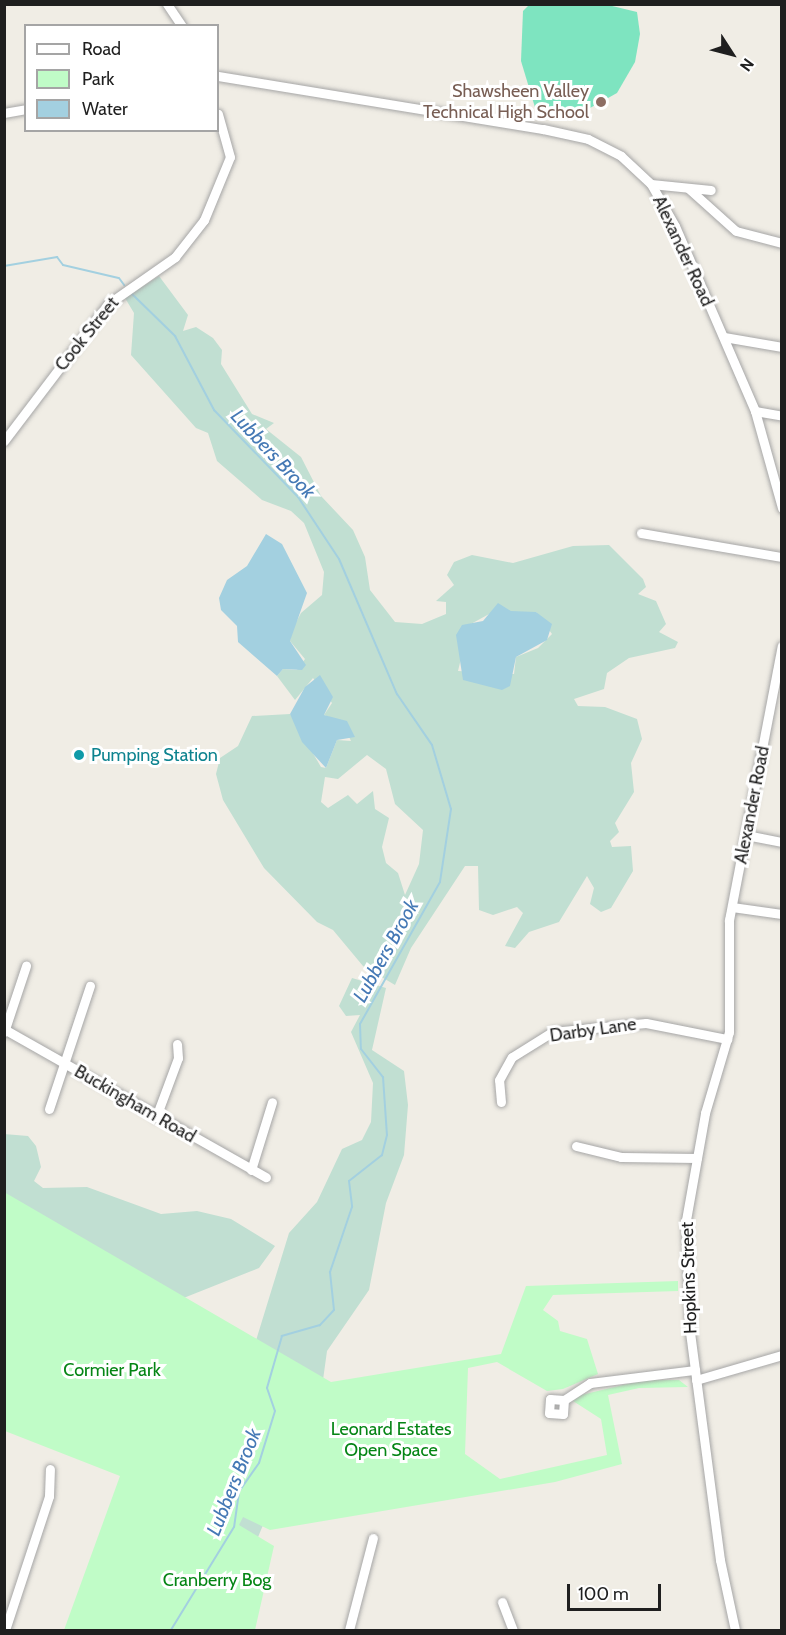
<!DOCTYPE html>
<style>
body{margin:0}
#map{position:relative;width:786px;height:1635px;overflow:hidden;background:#f0ede5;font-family:Cabin,sans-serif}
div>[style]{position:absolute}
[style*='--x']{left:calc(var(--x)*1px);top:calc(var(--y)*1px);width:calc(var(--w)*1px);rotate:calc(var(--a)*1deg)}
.wetland>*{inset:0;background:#c1dfd2}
.park>*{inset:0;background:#c0fcc7}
.pitch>*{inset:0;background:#7ee4c0}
.water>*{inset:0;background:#a3d0e0}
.stream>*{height:2px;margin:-1px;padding:0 1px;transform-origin:1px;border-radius:1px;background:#a3d0e0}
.roads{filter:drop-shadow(0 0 2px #a6a6a6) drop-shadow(0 0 2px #a6a6a6)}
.minor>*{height:9px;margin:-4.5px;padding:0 4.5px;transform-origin:4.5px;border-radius:4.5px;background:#fff}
.dots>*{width:16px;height:16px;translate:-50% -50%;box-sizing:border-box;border:3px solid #fff;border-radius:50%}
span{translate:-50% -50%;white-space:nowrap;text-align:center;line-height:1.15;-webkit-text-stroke:6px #fff;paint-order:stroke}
.education-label{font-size:18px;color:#785e54}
.right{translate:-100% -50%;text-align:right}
.street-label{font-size:18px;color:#1f1f1f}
.culture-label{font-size:18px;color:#0d838f}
.left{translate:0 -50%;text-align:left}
.park-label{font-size:18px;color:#058515}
.water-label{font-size:20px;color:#4579b5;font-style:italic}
.frame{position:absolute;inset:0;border:6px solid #1f1f1f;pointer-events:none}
.legend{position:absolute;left:24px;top:24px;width:195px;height:108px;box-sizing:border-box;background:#fff;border:2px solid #a5a5a5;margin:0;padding:8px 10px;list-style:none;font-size:18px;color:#1f1f1f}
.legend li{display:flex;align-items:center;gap:12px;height:30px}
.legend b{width:30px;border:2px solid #a5a5a5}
.north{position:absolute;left:702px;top:24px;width:60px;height:60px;-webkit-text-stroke:4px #fff;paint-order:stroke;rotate:126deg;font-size:16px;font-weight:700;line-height:24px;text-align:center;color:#1f1f1f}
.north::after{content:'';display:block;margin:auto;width:21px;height:27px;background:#1f1f1f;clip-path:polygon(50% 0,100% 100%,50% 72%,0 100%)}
.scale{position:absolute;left:567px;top:1584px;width:94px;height:27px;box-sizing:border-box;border:3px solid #1f1f1f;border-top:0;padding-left:8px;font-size:18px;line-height:21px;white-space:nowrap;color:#1f1f1f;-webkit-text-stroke:4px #fff;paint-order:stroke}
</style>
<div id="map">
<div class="wetland">
<div style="clip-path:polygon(evenodd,159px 276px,188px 315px,183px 331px,196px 327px,213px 338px,222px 350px,221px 364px,252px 414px,274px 423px,266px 429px,301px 457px,321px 496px,353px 530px,365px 557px,370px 590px,395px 622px,422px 624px,446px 614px,446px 602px,436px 601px,454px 585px,447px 575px,454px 562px,472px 555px,513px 563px,573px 546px,609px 545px,643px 579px,646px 587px,638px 594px,656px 601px,666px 624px,659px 632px,678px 642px,675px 648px,629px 658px,607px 673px,604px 689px,574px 699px,578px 706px,605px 707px,637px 719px,642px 739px,631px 763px,634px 792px,615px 823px,619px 832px,610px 841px,612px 847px,631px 846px,633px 871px,611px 908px,601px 912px,590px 904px,594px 888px,587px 876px,559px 922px,529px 932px,515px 948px,505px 946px,523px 913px,517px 907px,493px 915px,479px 910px,478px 866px,465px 866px,411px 948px,395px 985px,363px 966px,333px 930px,317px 922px,264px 868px,223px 800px,216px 774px,220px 758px,238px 746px,252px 716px,290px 714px,321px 767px,326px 768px,337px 740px,351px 741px,342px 722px,324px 715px,332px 703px,313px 678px,295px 700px,277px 676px,283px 669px,297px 670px,305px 659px,290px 641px,291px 632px,301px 613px,322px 595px,324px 572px,304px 523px,291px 511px,262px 500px,217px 461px,208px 433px,196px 428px,131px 355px,134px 313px,125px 298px,159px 276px,536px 612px,552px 634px,538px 648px,516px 657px,514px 674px,458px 671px,469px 625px,491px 613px,536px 612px,159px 276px,367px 755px,386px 769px,395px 804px,423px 830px,419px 864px,405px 895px,398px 873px,386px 863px,382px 847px,389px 818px,375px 809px,373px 791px,357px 804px,348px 795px,328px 808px,321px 802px,325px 777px,338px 779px,367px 755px)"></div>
<div style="clip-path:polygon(352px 978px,386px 988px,372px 1050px,404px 1071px,408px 1105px,404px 1155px,386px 1203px,369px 1290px,327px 1351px,323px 1380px,256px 1542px,146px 1630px,250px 1360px,289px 1233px,317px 1202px,342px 1149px,362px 1140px,371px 1122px,373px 1083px,351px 1032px,360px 1015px,346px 1016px,339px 1006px)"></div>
<div style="clip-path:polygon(4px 1134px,28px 1136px,36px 1146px,41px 1167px,34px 1181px,43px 1188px,87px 1187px,161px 1214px,197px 1211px,231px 1219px,275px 1246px,259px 1268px,176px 1301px,5px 1258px)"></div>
</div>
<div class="park">
<div style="clip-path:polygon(4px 1192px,331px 1382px,501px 1354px,526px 1286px,678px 1281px,678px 1291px,553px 1295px,543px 1310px,558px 1321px,560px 1331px,587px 1339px,598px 1374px,563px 1389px,547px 1391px,497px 1362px,468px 1368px,465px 1454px,500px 1479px,607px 1455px,601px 1419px,573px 1401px,581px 1395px,644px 1380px,679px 1380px,688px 1387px,639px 1388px,608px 1395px,622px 1464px,555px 1482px,270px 1530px,243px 1517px,239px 1525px,274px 1546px,255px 1630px,64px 1630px,120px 1476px,5px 1431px)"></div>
</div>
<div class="pitch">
<div style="clip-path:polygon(529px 5px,608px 5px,637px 12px,640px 34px,635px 62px,617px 93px,581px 113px,537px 114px,521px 61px,523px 11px)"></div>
</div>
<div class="water">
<div style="clip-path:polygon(266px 534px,282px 544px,307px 593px,290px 641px,306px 665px,302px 670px,283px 669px,277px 676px,238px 642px,237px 626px,221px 610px,219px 598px,227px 580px,247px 566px)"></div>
<div style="clip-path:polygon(498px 603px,511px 611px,536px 612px,552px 624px,547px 640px,516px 657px,510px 686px,502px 690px,463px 680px,456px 635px,462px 625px,483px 621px)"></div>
<div style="clip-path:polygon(320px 675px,333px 697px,324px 715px,347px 721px,355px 737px,337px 740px,326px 768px,302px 742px,290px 714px,305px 687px)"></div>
</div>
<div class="stream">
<div style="--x:4;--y:266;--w:54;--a:-9.6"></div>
<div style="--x:57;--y:257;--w:10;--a:53"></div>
<div style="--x:63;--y:265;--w:57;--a:13.1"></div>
<div style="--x:119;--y:278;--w:9;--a:54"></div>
<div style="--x:131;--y:293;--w:62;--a:44.3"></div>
<div style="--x:175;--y:336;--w:84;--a:62.2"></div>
<div style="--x:214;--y:410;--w:121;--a:46"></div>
<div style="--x:298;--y:497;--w:74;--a:56.5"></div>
<div style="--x:339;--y:559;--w:147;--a:66.8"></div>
<div style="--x:397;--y:694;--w:62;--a:55.5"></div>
<div style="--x:432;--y:745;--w:67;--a:73.5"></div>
<div style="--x:451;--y:809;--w:74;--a:98.6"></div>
<div style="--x:440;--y:882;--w:163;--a:119.4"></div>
<div style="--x:360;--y:1024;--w:25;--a:88"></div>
<div style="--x:361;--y:1049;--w:36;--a:52"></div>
<div style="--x:383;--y:1077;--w:58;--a:86.1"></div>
<div style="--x:387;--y:1135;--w:21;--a:104"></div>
<div style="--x:382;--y:1155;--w:42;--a:141.8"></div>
<div style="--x:349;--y:1181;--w:26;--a:83"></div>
<div style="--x:352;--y:1207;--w:69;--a:108.7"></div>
<div style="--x:330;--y:1272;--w:38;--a:84"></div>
<div style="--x:334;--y:1310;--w:21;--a:133"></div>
<div style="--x:320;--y:1325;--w:40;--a:164"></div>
<div style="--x:282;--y:1336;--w:54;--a:106.1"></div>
<div style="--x:267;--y:1388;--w:24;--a:71"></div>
<div style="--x:275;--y:1411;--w:54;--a:107.1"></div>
<div style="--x:259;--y:1463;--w:35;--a:125"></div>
<div style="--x:239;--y:1492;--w:35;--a:98"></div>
<div style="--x:234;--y:1527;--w:121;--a:121.5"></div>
</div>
<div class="roads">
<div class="minor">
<div style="--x:167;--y:4;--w:27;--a:56"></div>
<div style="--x:218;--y:76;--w:329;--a:9.3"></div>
<div style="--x:543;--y:129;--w:46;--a:12.5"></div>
<div style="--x:588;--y:139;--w:37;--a:27"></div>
<div style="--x:621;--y:156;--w:41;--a:43"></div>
<div style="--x:651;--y:184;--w:48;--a:60.3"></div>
<div style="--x:675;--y:226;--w:202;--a:66.6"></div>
<div style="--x:755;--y:411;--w:101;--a:74.4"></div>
<div style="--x:4;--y:113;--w:22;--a:-10"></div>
<div style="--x:651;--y:184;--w:60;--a:5.7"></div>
<div style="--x:688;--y:188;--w:64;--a:41.9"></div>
<div style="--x:736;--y:231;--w:48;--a:14.6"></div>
<div style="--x:724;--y:337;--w:59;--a:9.8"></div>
<div style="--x:755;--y:411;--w:27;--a:10"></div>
<div style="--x:4;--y:441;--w:172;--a:-52.8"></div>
<div style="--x:108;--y:304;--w:82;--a:-35"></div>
<div style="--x:175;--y:257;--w:47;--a:-51.9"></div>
<div style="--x:204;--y:220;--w:68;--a:-67.6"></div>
<div style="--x:230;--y:157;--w:45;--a:-105.6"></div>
<div style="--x:641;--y:533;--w:143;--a:9.7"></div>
<div style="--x:746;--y:835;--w:37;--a:11"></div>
<div style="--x:732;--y:907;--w:50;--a:8"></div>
<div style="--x:4;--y:1029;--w:301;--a:29.5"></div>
<div style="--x:4;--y:1032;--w:70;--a:-71.6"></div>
<div style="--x:501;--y:1102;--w:22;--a:-95"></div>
<div style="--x:499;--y:1080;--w:26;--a:-61"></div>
<div style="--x:512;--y:1057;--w:47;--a:-32"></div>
<div style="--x:552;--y:1032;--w:94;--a:-5.5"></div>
<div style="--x:646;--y:1023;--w:83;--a:11.2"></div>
<div style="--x:49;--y:1109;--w:130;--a:-71.6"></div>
<div style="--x:156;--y:1117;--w:63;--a:-69.6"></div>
<div style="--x:178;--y:1058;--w:14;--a:-94"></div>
<div style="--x:576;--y:1146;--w:46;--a:13.7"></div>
<div style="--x:621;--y:1157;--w:76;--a:0.8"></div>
<div style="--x:251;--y:1170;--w:71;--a:-72.8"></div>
<div style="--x:696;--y:1380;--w:90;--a:-16.2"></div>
<div style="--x:564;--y:1400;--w:14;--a:-176"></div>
<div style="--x:550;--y:1399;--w:14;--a:94"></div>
<div style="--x:549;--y:1413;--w:14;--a:4"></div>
<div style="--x:563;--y:1414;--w:14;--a:-86"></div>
<div style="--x:564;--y:1400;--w:31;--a:-33"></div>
<div style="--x:590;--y:1383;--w:106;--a:-7.1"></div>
<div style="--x:502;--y:1602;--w:30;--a:69"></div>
<div style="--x:5;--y:1630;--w:141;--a:-71.8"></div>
<div style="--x:49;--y:1496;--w:27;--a:-88"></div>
<div style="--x:349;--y:1630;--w:95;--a:-75.4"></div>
<div style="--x:735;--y:1630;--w:72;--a:-102.1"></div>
<div style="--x:720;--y:1560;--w:231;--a:-97.5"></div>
<div style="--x:690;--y:1331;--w:111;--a:-92.1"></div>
<div style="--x:686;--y:1220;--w:109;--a:-79.9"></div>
<div style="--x:705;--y:1113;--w:84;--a:-73.5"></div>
<div style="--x:729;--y:1032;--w:112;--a:-90"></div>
<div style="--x:729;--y:920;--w:279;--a:-79.1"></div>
</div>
</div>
<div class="dots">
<div style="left:601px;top:102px;background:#8d6e63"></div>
<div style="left:79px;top:755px;background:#0f9aa8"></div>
</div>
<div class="education-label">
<span class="right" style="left:589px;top:102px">Shawsheen Valley<br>Technical High School</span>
</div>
<div class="street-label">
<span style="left:683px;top:251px;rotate:65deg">Alexander Road</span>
<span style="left:87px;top:334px;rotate:-51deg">Cook Street</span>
<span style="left:752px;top:805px;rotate:-79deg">Alexander Road</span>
<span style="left:593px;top:1030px;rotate:-8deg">Darby Lane</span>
<span style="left:135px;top:1104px;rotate:30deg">Buckingham Road</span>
<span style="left:689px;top:1278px;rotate:-92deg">Hopkins Street</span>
</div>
<div class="culture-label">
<span class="left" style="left:91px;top:755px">Pumping Station</span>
</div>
<div class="park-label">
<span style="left:112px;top:1370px">Cormier Park</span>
<span style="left:391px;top:1440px">Leonard Estates<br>Open Space</span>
<span style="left:217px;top:1580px">Cranberry Bog</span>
</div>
<div class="water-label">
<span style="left:273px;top:454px;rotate:47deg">Lubbers Brook</span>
<span style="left:386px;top:951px;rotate:-61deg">Lubbers Brook</span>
<span style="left:234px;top:1482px;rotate:-68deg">Lubbers Brook</span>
</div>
<div class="frame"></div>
<ul class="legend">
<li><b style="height:8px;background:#fff"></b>Road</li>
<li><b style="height:16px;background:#c0fcc7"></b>Park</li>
<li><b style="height:16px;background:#a3d0e0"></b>Water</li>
</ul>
<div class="north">N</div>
<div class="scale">100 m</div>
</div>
